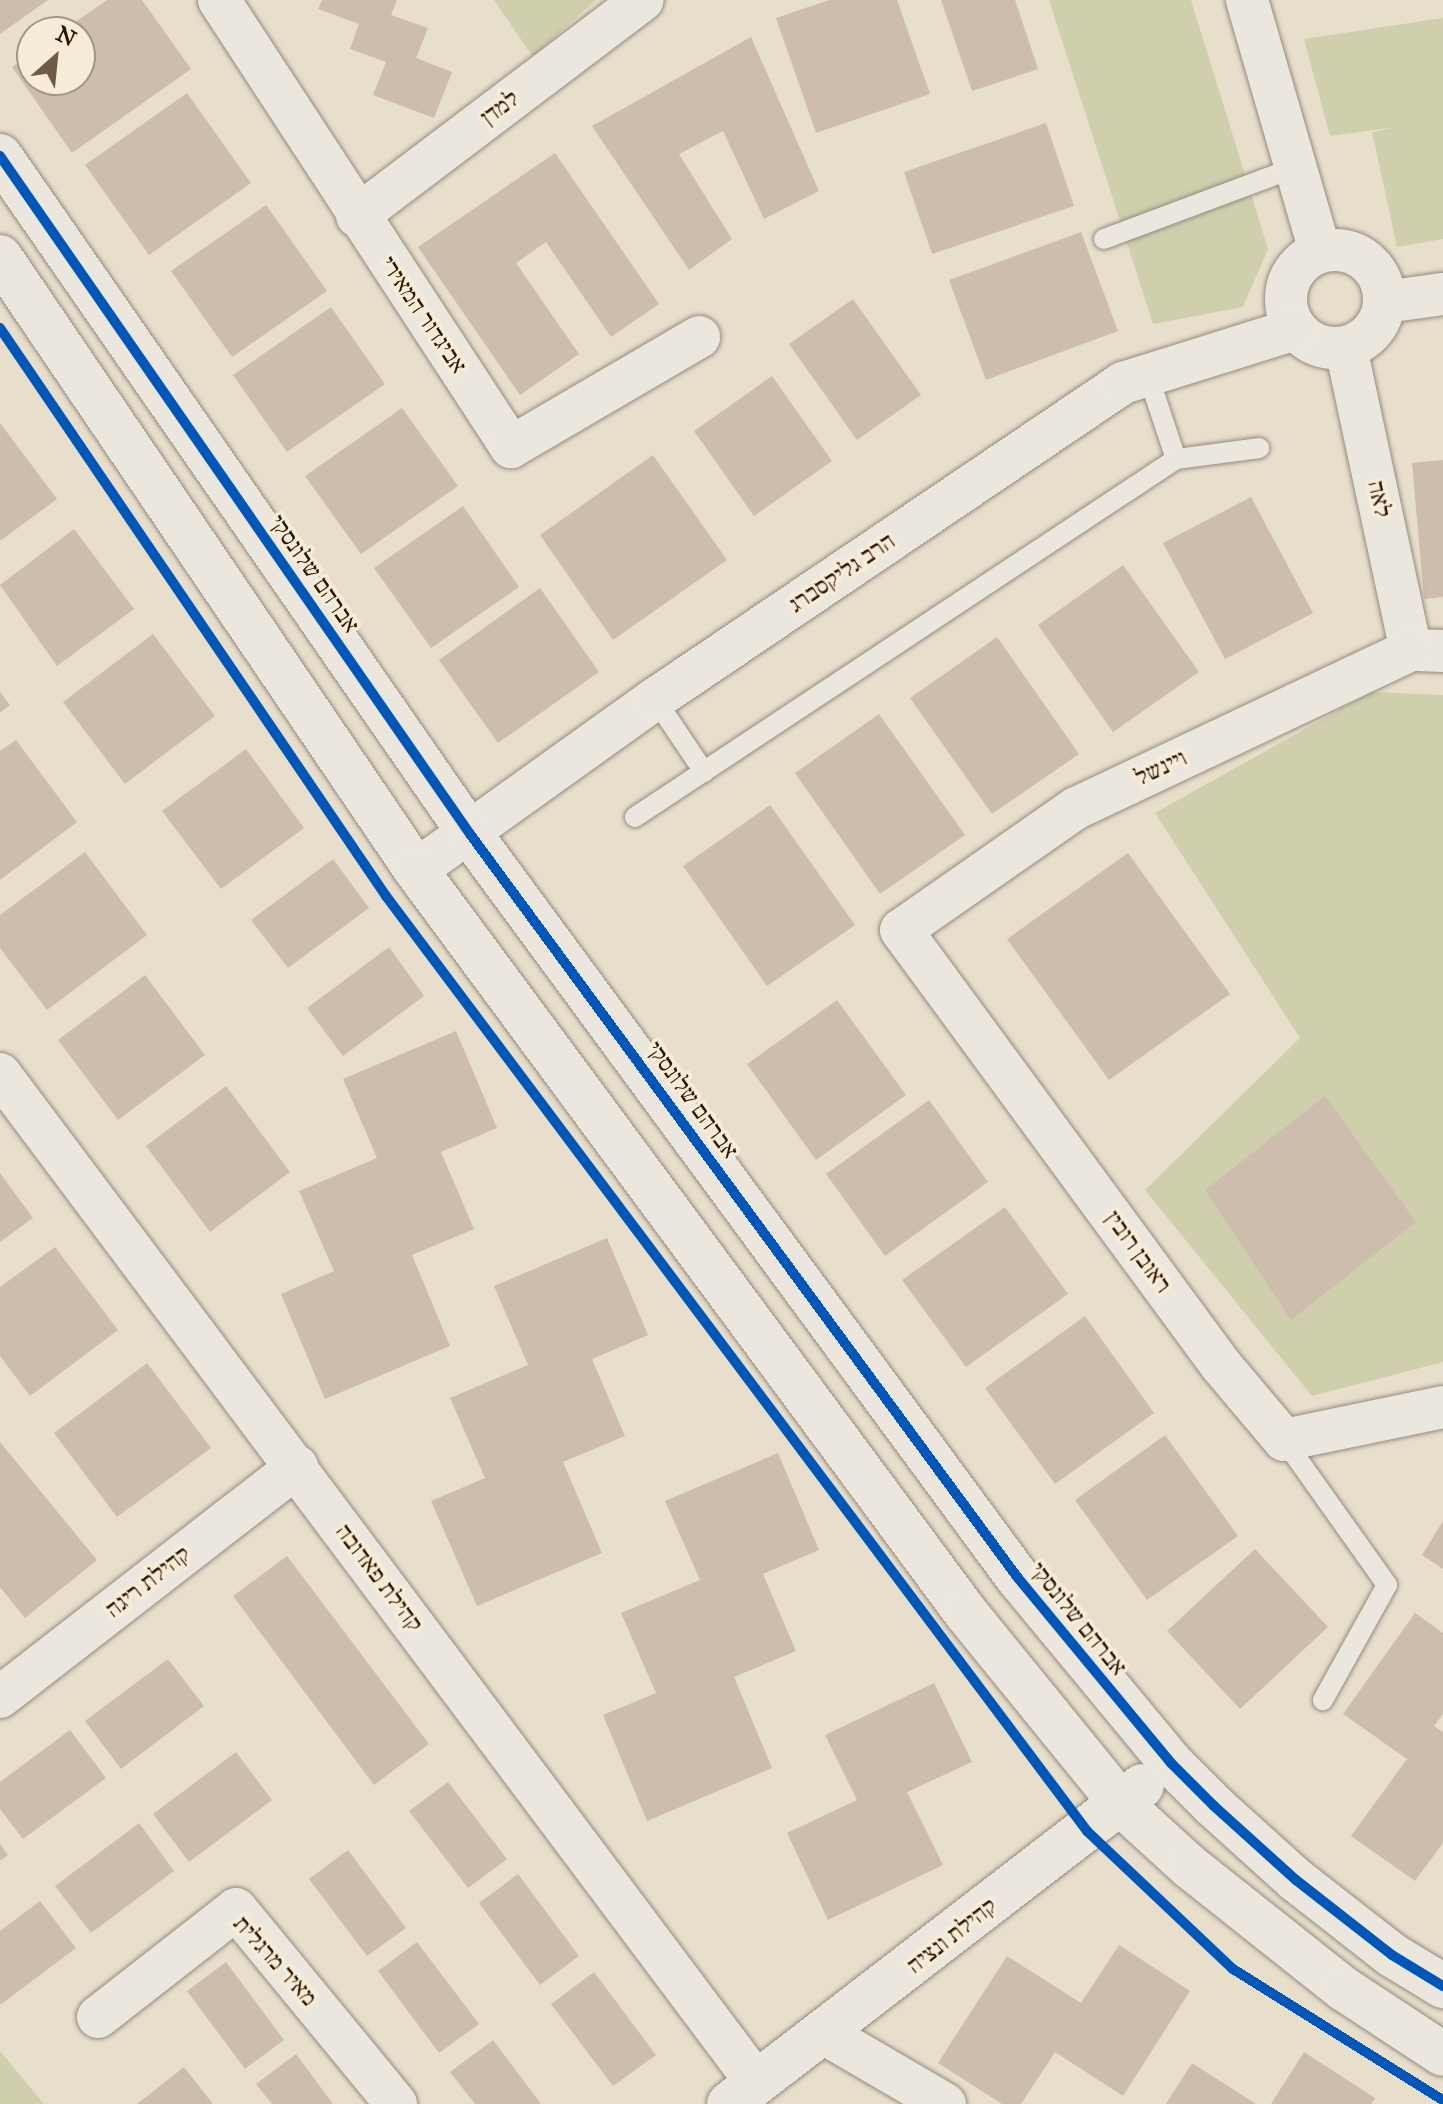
<!DOCTYPE html>
<meta charset="utf-8">
<style>
body{margin:0}
#map{position:relative;width:1443px;height:2104px;overflow:hidden;background:#e8decc;font-family:"IM FELL Great Primer","Frank Ruhl Libre",serif}
div>[style]{position:absolute}
[style*='--x']{left:calc(var(--x)*1px);top:calc(var(--y)*1px);width:calc(var(--w)*1px);rotate:calc(var(--a)*1deg)}
.green>*{inset:0;background:#cfcfad}
.building>*{inset:0;background:#cdbdad}
.roads{filter:drop-shadow(0 0 2px #948b7f) drop-shadow(0 0 2px #948b7f)}
.service>*{height:20px;margin:-10px;padding:0 10px;transform-origin:10px;border-radius:10px;background:#ece7de}
.minor>*{height:42px;margin:-21px;padding:0 21px;transform-origin:21px;border-radius:21px;background:#ece7de}
.minor>.ring{margin:-21px;padding:0;box-sizing:content-box;background:none;border:42px solid #ece7de;border-radius:50%}
.tertiary>*{height:44px;margin:-22px;padding:0 22px;transform-origin:22px;border-radius:22px;background:#ece7de}
.cycleway>*{height:10px;margin:-5px;padding:0 5px;transform-origin:5px;border-radius:5px;background:#0057b8}
span{translate:-50% -50%;white-space:nowrap;text-align:center;line-height:1.15;-webkit-text-stroke:7px #f7ecd7;paint-order:stroke}
.street-label{font-size:24px;color:#2d1401}
.north{position:absolute;left:16px;top:16px;width:80px;height:80px;box-sizing:border-box;background:#f7ecd7;border:2px solid #a69681;border-radius:50%;rotate:27deg;font-size:22px;font-weight:700;line-height:32px;text-align:center;color:#2d1401}
.north::after{content:'';display:block;margin:auto;width:28px;height:36px;background:#6e5b48;clip-path:polygon(50% 0,100% 100%,50% 72%,0 100%)}
</style>
<div id="map">
<div class="green">
<div style="clip-path:polygon(494px 0,596px 0,533px 57px)"></div>
<div style="clip-path:polygon(1049px 0,1191px 0,1268px 249px,1243px 307px,1153px 324px)"></div>
<div style="clip-path:polygon(1443px 18px,1443px 239px,1397px 247px,1372px 132px,1396px 127px,1330px 136px,1304px 39px)"></div>
<div style="clip-path:polygon(1371px 692px,1443px 695px,1443px 1362px,1312px 1396px,1145px 1190px,1300px 1038px,1155px 813px)"></div>
<div style="clip-path:polygon(0 2051px,44px 2104px,0 2104px)"></div>
</div>
<div class="building">
<div style="clip-path:polygon(0 0,48px 0,0 34px)"></div>
<div style="clip-path:polygon(107px 0,142px 0,191px 69px,72px 153px,12px 67px,32px 52px,32px 80px,80px 80px,80px 32px,61px 32px)"></div>
<div style="clip-path:polygon(322px 0,397px 0,391px 15px,428px 28px,416px 58px,452px 72px,434px 118px,373px 95px,386px 62px,350px 49px,359px 24px,318px 9px)"></div>
<div style="clip-path:polygon(829px 0,897px 0,930px 94px,816px 133px,776px 18px)"></div>
<div style="clip-path:polygon(941px 0,1015px 0,1038px 69px,972px 91px)"></div>
<div style="clip-path:polygon(751px 37px,819px 191px,764px 219px,723px 131px,679px 154px,732px 239px,689px 270px,592px 126px)"></div>
<div style="clip-path:polygon(187px 93px,251px 183px,149px 255px,85px 165px)"></div>
<div style="clip-path:polygon(1046px 123px,1074px 206px,932px 254px,904px 172px)"></div>
<div style="clip-path:polygon(555px 153px,659px 304px,611px 337px,546px 242px,516px 263px,579px 354px,520px 395px,418px 247px)"></div>
<div style="clip-path:polygon(266px 205px,327px 291px,232px 357px,171px 271px)"></div>
<div style="clip-path:polygon(1081px 232px,1118px 331px,986px 380px,949px 280px)"></div>
<div style="clip-path:polygon(853px 299px,921px 395px,857px 440px,789px 344px)"></div>
<div style="clip-path:polygon(331px 307px,385px 384px,287px 452px,233px 375px)"></div>
<div style="clip-path:polygon(772px 376px,832px 461px,754px 516px,694px 431px)"></div>
<div style="clip-path:polygon(402px 408px,458px 486px,361px 554px,305px 476px)"></div>
<div style="clip-path:polygon(0 423px,57px 499px,0 541px)"></div>
<div style="clip-path:polygon(653px 455px,727px 560px,613px 640px,540px 535px)"></div>
<div style="clip-path:polygon(1443px 460px,1443px 597px,1424px 599px,1412px 463px)"></div>
<div style="clip-path:polygon(1251px 497px,1313px 613px,1225px 659px,1163px 543px)"></div>
<div style="clip-path:polygon(463px 506px,519px 587px,431px 648px,374px 568px)"></div>
<div style="clip-path:polygon(74px 529px,134px 609px,57px 666px,0 585px)"></div>
<div style="clip-path:polygon(1123px 565px,1199px 672px,1113px 732px,1038px 625px)"></div>
<div style="clip-path:polygon(540px 588px,599px 672px,498px 743px,439px 660px)"></div>
<div style="clip-path:polygon(153px 634px,215px 716px,125px 784px,63px 702px)"></div>
<div style="clip-path:polygon(997px 637px,1079px 754px,992px 814px,910px 698px)"></div>
<div style="clip-path:polygon(0 692px,10px 705px,0 713px)"></div>
<div style="clip-path:polygon(879px 714px,965px 835px,880px 894px,795px 773px)"></div>
<div style="clip-path:polygon(16px 740px,77px 822px,0 880px,0 751px)"></div>
<div style="clip-path:polygon(246px 749px,304px 828px,221px 889px,162px 811px)"></div>
<div style="clip-path:polygon(770px 805px,855px 925px,767px 986px,683px 866px)"></div>
<div style="clip-path:polygon(85px 852px,147px 935px,47px 1010px,0 948px,0 915px)"></div>
<div style="clip-path:polygon(1128px 853px,1230px 994px,1109px 1080px,1007px 939px)"></div>
<div style="clip-path:polygon(333px 859px,369px 908px,288px 968px,251px 920px)"></div>
<div style="clip-path:polygon(389px 947px,424px 996px,343px 1056px,307px 1008px)"></div>
<div style="clip-path:polygon(145px 975px,205px 1055px,118px 1120px,58px 1040px)"></div>
<div style="clip-path:polygon(837px 1000px,906px 1095px,816px 1160px,747px 1064px)"></div>
<div style="clip-path:polygon(456px 1031px,497px 1128px,441px 1152px,474px 1229px,412px 1255px,450px 1346px,325px 1399px,281px 1294px,334px 1271px,299px 1191px,377px 1158px,343px 1079px)"></div>
<div style="clip-path:polygon(226px 1086px,290px 1172px,210px 1232px,146px 1146px)"></div>
<div style="clip-path:polygon(1325px 1096px,1416px 1222px,1291px 1320px,1205px 1190px)"></div>
<div style="clip-path:polygon(929px 1100px,988px 1182px,885px 1256px,826px 1174px)"></div>
<div style="clip-path:polygon(0 1173px,33px 1218px,0 1242px)"></div>
<div style="clip-path:polygon(1005px 1207px,1068px 1294px,966px 1367px,902px 1280px)"></div>
<div style="clip-path:polygon(607px 1238px,648px 1335px,592px 1359px,625px 1436px,563px 1462px,602px 1553px,477px 1606px,431px 1501px,485px 1478px,450px 1398px,528px 1365px,494px 1286px)"></div>
<div style="clip-path:polygon(55px 1247px,118px 1330px,30px 1396px,0 1356px,0 1287px)"></div>
<div style="clip-path:polygon(1085px 1316px,1154px 1413px,1055px 1484px,985px 1388px)"></div>
<div style="clip-path:polygon(147px 1363px,211px 1448px,117px 1517px,54px 1433px)"></div>
<div style="clip-path:polygon(1165px 1435px,1238px 1536px,1147px 1600px,1075px 1500px)"></div>
<div style="clip-path:polygon(0 1442px,97px 1560px,25px 1618px,0 1587px)"></div>
<div style="clip-path:polygon(778px 1453px,819px 1550px,763px 1574px,796px 1651px,734px 1677px,772px 1768px,647px 1821px,603px 1715px,656px 1693px,621px 1613px,700px 1580px,665px 1501px)"></div>
<div style="clip-path:polygon(1443px 1521px,1443px 1569px,1422px 1555px)"></div>
<div style="clip-path:polygon(1255px 1549px,1328px 1627px,1240px 1709px,1167px 1631px)"></div>
<div style="clip-path:polygon(287px 1556px,429px 1744px,374px 1785px,233px 1596px)"></div>
<div style="clip-path:polygon(1415px 1613px,1443px 1633px,1443px 1714px,1434px 1726px,1443px 1732px,1443px 1843px,1415px 1881px,1351px 1836px,1407px 1759px,1343px 1714px)"></div>
<div style="clip-path:polygon(168px 1659px,204px 1706px,121px 1769px,85px 1721px)"></div>
<div style="clip-path:polygon(934px 1683px,972px 1762px,907px 1792px,943px 1865px,828px 1920px,787px 1833px,857px 1800px,825px 1735px)"></div>
<div style="clip-path:polygon(70px 1730px,106px 1778px,23px 1839px,0 1809px,0 1782px)"></div>
<div style="clip-path:polygon(236px 1752px,272px 1800px,189px 1862px,153px 1814px)"></div>
<div style="clip-path:polygon(448px 1782px,507px 1859px,468px 1888px,409px 1811px)"></div>
<div style="clip-path:polygon(139px 1823px,174px 1871px,91px 1933px,55px 1886px)"></div>
<div style="clip-path:polygon(0 1844px,8px 1855px,0 1861px)"></div>
<div style="clip-path:polygon(348px 1850px,406px 1928px,367px 1956px,309px 1879px)"></div>
<div style="clip-path:polygon(518px 1874px,579px 1956px,540px 1985px,479px 1903px)"></div>
<div style="clip-path:polygon(40px 1901px,76px 1948px,0 2005px,0 1931px)"></div>
<div style="clip-path:polygon(417px 1942px,479px 2024px,439px 2053px,378px 1971px)"></div>
<div style="clip-path:polygon(1119px 1945px,1190px 1991px,1123px 2096px,1055px 2052px,1021px 2104px,1002px 2104px,938px 2063px,1007px 1956px,1081px 2003px)"></div>
<div style="clip-path:polygon(226px 1962px,284px 2040px,245px 2069px,187px 1991px)"></div>
<div style="clip-path:polygon(594px 1972px,656px 2055px,613px 2086px,551px 2004px)"></div>
<div style="clip-path:polygon(493px 2040px,541px 2104px,475px 2104px,450px 2072px)"></div>
<div style="clip-path:polygon(1304px 2052px,1375px 2098px,1371px 2104px,1271px 2104px)"></div>
<div style="clip-path:polygon(296px 2054px,333px 2104px,272px 2104px,256px 2084px)"></div>
<div style="clip-path:polygon(1192px 2063px,1256px 2104px,1166px 2104px)"></div>
<div style="clip-path:polygon(184px 2067px,213px 2104px,137px 2104px)"></div>
</div>
<div class="roads">
<div class="service">
<div style="--x:1104;--y:239;--w:203;--a:-20.5"></div>
<div style="--x:1148;--y:375;--w:89;--a:71.6"></div>
<div style="--x:655;--y:699;--w:88;--a:56.1"></div>
<div style="--x:635;--y:817;--w:649;--a:-33.49"></div>
<div style="--x:1176;--y:459;--w:84;--a:-7.5"></div>
<div style="--x:1284;--y:1440;--w:178;--a:54.6"></div>
<div style="--x:1387;--y:1585;--w:132;--a:119.1"></div>
</div>
<div class="minor">
<div style="--x:219;--y:0;--w:534;--a:56.85"></div>
<div style="--x:511;--y:447;--w:218;--a:-30.3"></div>
<div style="--x:1247;--y:0;--w:262;--a:73.8"></div>
<div style="--x:357;--y:216;--w:358;--a:-37.1"></div>
<div class="ring" style="left:1286px;top:250px;width:56px;height:56px"></div>
<div style="--x:1385;--y:302;--w:59;--a:-7.9"></div>
<div style="--x:1346;--y:348;--w:309;--a:77.9"></div>
<div style="--x:1443;--y:651;--w:32;--a:-178"></div>
<div style="--x:1411;--y:650;--w:370;--a:154.7"></div>
<div style="--x:1076;--y:808;--w:213;--a:145.1"></div>
<div style="--x:901;--y:930;--w:539;--a:53.68"></div>
<div style="--x:1220;--y:1364;--w:99;--a:49.9"></div>
<div style="--x:1284;--y:1440;--w:162;--a:-11.7"></div>
<div style="--x:416;--y:870;--w:294;--a:-35.6"></div>
<div style="--x:655;--y:699;--w:565;--a:-34.03"></div>
<div style="--x:1123;--y:383;--w:180;--a:-17.4"></div>
<div style="--x:0;--y:1074;--w:1260;--a:53.13"></div>
<div style="--x:0;--y:1697;--w:376;--a:-37.8"></div>
<div style="--x:98;--y:2017;--w:175;--a:-38"></div>
<div style="--x:236;--y:1909;--w:252;--a:50.6"></div>
<div style="--x:825;--y:2034;--w:139;--a:30.3"></div>
</div>
<div class="tertiary">
<div style="--x:0;--y:156;--w:825;--a:55.27"></div>
<div style="--x:470;--y:834;--w:924;--a:53.63"></div>
<div style="--x:1018;--y:1578;--w:240;--a:50.4"></div>
<div style="--x:1171;--y:1763;--w:61;--a:45"></div>
<div style="--x:1214;--y:1806;--w:110;--a:42.1"></div>
<div style="--x:1296;--y:1880;--w:122;--a:38"></div>
<div style="--x:1392;--y:1955;--w:60;--a:31.3"></div>
<div style="--x:0;--y:257;--w:741;--a:55.84"></div>
<div style="--x:416;--y:870;--w:924;--a:53.49"></div>
<div style="--x:966;--y:1613;--w:246;--a:50.9"></div>
<div style="--x:1121;--y:1804;--w:93;--a:42.4"></div>
<div style="--x:1190;--y:1867;--w:196;--a:38.4"></div>
<div style="--x:1344;--y:1989;--w:118;--a:33.3"></div>
<div style="--x:729;--y:2104;--w:521;--a:-37.6"></div>
</div>
</div>
<div class="cycleway">
<div style="--x:0;--y:156;--w:825;--a:55.27"></div>
<div style="--x:470;--y:834;--w:924;--a:53.63"></div>
<div style="--x:1018;--y:1578;--w:240;--a:50.4"></div>
<div style="--x:1171;--y:1763;--w:61;--a:45"></div>
<div style="--x:1214;--y:1806;--w:110;--a:42.1"></div>
<div style="--x:1296;--y:1880;--w:122;--a:38"></div>
<div style="--x:1392;--y:1955;--w:60;--a:31.3"></div>
<div style="--x:0;--y:328;--w:687;--a:55.8"></div>
<div style="--x:386;--y:896;--w:1169;--a:53.14"></div>
<div style="--x:1087;--y:1831;--w:201;--a:43.4"></div>
<div style="--x:1233;--y:1969;--w:248;--a:32"></div>
</div>
<div class="street-label">
<span style="left:500px;top:108px;rotate:-37deg">למדן</span>
<span style="left:423px;top:315px;rotate:56deg">אביגדור המאירי</span>
<span style="left:1379px;top:499px;rotate:78deg">לאה</span>
<span style="left:842px;top:573px;rotate:-34deg">הרב גליקסברג</span>
<span style="left:314px;top:574px;rotate:55deg">אברהם שלונסקי</span>
<span style="left:1161px;top:768px;rotate:-25deg">ויינשל</span>
<span style="left:692px;top:1100px;rotate:54deg">אברהם שלונסקי</span>
<span style="left:1138px;top:1252px;rotate:54deg">ראובן רובין</span>
<span style="left:379px;top:1578px;rotate:53deg">קהילת פאדובה</span>
<span style="left:148px;top:1582px;rotate:-38deg">קהילת ריגה</span>
<span style="left:1078px;top:1619px;rotate:51deg">אברהם שלונסקי</span>
<span style="left:952px;top:1936px;rotate:-38deg">קהילת ונציה</span>
<span style="left:275px;top:1961px;rotate:48deg">מאיר מרגלית</span>
</div>
<div class="north">N</div>
</div>
